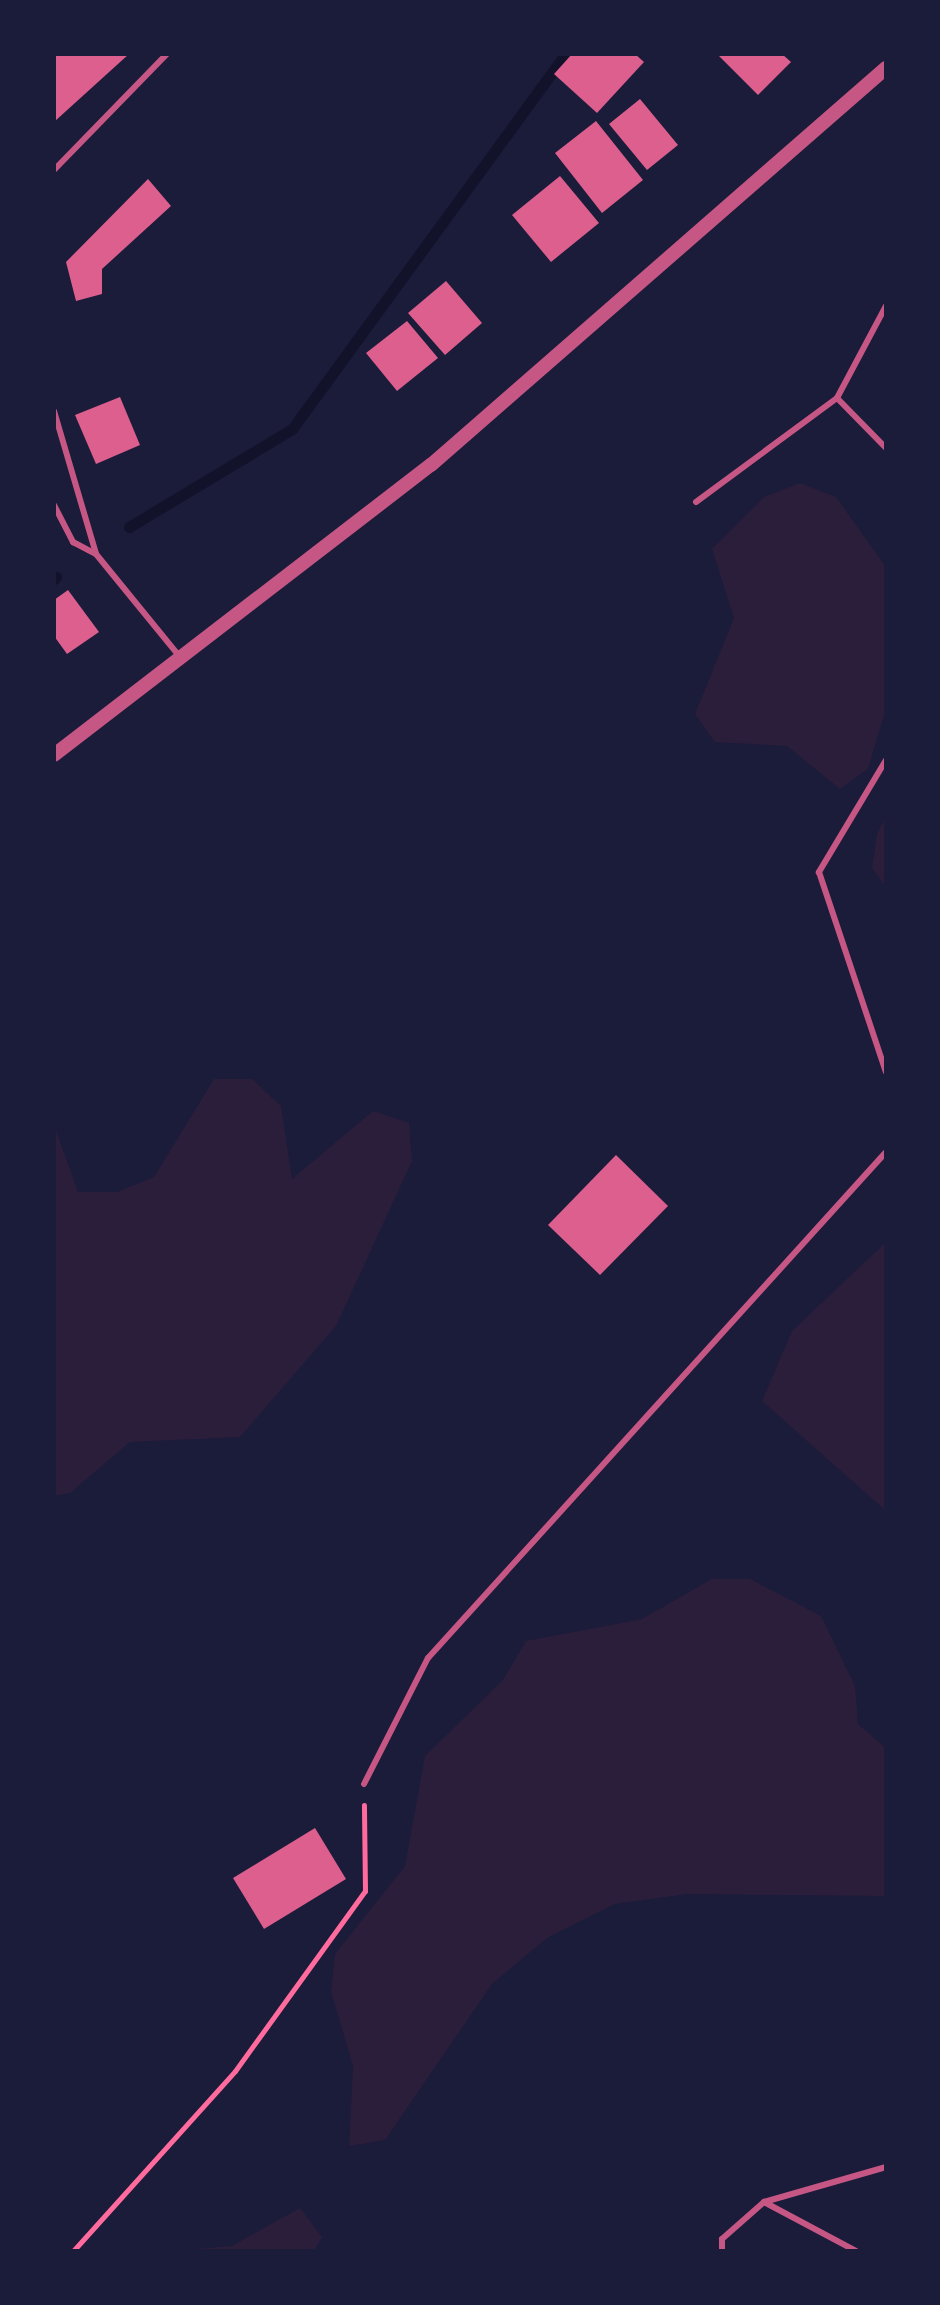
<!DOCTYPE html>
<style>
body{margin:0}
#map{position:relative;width:940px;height:2305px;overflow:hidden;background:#1b1b3a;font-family:"Public Sans",sans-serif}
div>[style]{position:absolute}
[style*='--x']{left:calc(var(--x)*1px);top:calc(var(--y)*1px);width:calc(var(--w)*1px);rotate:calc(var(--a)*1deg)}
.green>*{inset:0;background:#2a1e3b}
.stream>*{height:11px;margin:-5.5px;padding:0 5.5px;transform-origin:5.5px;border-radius:5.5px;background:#12122b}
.building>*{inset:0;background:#dd5f8e}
.path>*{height:5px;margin:-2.5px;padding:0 2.5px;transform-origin:2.5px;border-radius:2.5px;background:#ff6b9d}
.service>*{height:6px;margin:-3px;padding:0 3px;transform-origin:3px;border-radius:3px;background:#c65784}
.tertiary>*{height:14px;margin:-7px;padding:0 7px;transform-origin:7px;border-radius:7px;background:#c65784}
span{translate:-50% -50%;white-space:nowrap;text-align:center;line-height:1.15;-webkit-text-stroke:6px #1b1b3a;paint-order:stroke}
.frame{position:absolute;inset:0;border:56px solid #1b1b3a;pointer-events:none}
</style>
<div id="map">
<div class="green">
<div style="clip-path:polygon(800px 483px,836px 497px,886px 567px,886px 709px,868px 769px,840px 789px,787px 746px,715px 742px,695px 714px,734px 618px,712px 549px,764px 497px)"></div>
<div style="clip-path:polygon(886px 816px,886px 887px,872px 868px,877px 834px)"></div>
<div style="clip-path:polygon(214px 1079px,252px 1079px,281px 1106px,292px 1179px,373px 1111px,409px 1123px,412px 1161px,336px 1326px,240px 1437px,130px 1442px,70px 1493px,54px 1496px,54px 1125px,78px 1192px,117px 1192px,154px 1177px)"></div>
<div style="clip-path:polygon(886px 1242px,886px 1511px,762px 1401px,792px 1331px)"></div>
<div style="clip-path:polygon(712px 1579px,750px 1579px,821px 1616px,855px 1686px,858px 1724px,886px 1748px,886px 1896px,687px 1894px,615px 1904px,547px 1938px,492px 1984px,385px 2140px,349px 2146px,353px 2066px,331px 1992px,335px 1954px,405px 1866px,425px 1756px,503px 1680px,526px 1641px,642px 1619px)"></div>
<div style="clip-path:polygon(300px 2208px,322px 2237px,314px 2251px,169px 2251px,232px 2246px)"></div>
</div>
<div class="stream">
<div style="--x:129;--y:527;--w:190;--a:-31"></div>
<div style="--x:292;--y:429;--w:464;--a:-53.9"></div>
<div style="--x:54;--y:579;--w:3;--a:-45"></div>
</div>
<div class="building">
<div style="clip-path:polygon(54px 54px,129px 54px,54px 122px)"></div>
<div style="clip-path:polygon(572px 54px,635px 54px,644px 62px,597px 113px,554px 74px)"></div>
<div style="clip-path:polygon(717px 54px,782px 54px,791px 62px,758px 95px)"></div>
<div style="clip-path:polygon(640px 99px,678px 145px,647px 170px,609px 124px)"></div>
<div style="clip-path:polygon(596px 121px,643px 180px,602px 213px,555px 153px)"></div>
<div style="clip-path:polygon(560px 176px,599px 223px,551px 262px,512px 215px)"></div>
<div style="clip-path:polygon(148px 179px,171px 206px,102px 269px,102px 294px,76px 301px,66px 262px)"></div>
<div style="clip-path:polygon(446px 281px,482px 323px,445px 355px,408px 313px)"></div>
<div style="clip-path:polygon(407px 321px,438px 358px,397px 391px,366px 353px)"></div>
<div style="clip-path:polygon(120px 397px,140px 445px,96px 464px,75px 415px)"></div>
<div style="clip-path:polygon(68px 590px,99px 632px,67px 654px,54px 636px,54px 600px)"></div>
<div style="clip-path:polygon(616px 1155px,668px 1206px,600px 1275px,548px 1225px)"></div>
<div style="clip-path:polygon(315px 1828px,346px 1879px,264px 1929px,233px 1878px)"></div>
</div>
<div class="path">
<div style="--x:73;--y:2251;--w:242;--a:-48"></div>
<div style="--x:235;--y:2071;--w:222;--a:-54.2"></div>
<div style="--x:365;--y:1891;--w:86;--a:-90.7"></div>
</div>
<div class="service">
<div style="--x:54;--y:170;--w:162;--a:-45.8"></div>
<div style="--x:837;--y:398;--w:70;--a:45.6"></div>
<div style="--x:54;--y:411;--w:149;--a:73.6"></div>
<div style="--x:696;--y:502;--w:175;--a:-36.4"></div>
<div style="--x:837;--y:398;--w:104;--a:-62"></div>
<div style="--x:54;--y:505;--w:42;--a:62.8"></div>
<div style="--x:73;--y:542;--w:26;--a:28"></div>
<div style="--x:96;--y:554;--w:133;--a:50.8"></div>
<div style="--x:886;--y:760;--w:131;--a:120.9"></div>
<div style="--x:819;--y:872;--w:211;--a:71.5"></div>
<div style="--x:364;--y:1784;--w:141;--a:-63.1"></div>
<div style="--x:428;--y:1658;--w:682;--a:-47.85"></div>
<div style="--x:764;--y:2202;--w:104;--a:28"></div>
<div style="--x:722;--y:2251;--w:12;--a:-90"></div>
<div style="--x:722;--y:2239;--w:56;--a:-41.4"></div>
<div style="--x:764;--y:2202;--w:127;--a:-16"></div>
</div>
<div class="tertiary">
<div style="--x:54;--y:755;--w:476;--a:-37.6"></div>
<div style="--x:431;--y:465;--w:604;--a:-41.11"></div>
</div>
<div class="frame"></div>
</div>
